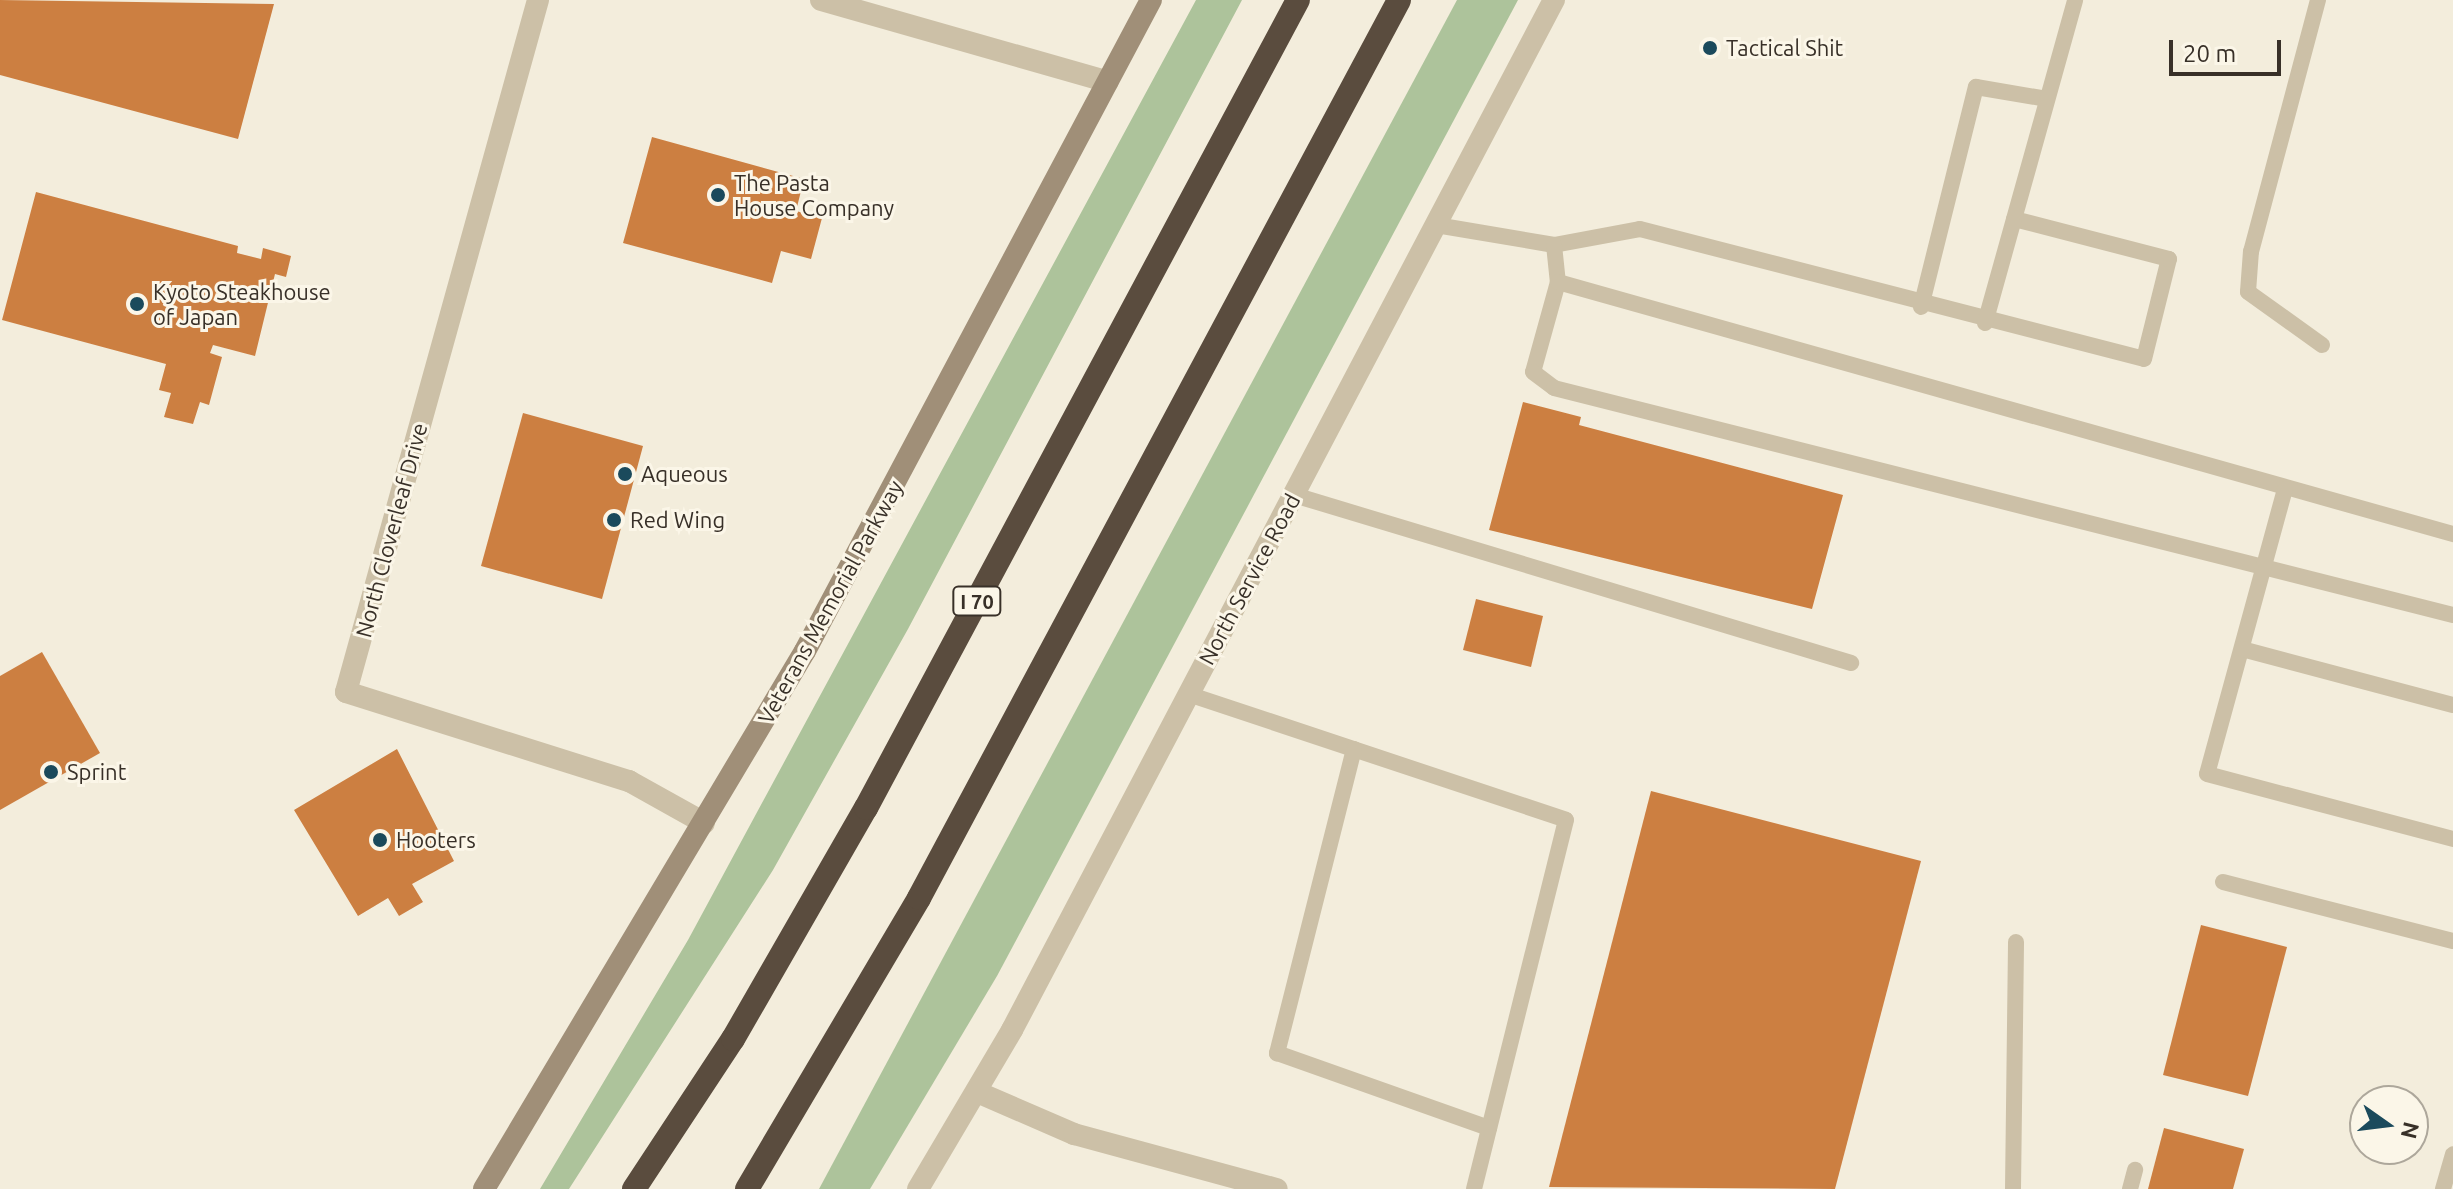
<!DOCTYPE html>
<style>
body{margin:0}
#map{position:relative;width:2453px;height:1189px;overflow:hidden;background:#f3eddc;font-family:Ubuntu,sans-serif}
div>[style]{position:absolute}
[style*='--x']{left:calc(var(--x)*1px);top:calc(var(--y)*1px);width:calc(var(--w)*1px);rotate:calc(var(--a)*1deg)}
.green>*{inset:0;background:#adc39b}
.building>*{inset:0;background:#cc7f41}
.service>*{height:16px;margin:-8px;padding:0 8px;transform-origin:8px;border-radius:8px;background:#ccc0a7}
.minor>*{height:22px;margin:-11px;padding:0 11px;transform-origin:11px;border-radius:11px;background:#ccc0a7}
.tertiary>*{height:22px;margin:-11px;padding:0 11px;transform-origin:11px;border-radius:11px;background:#ccc0a7}
.secondary>*{height:22px;margin:-11px;padding:0 11px;transform-origin:11px;border-radius:11px;background:#a08f78}
.motorway>*{height:24px;margin:-12px;padding:0 12px;transform-origin:12px;border-radius:12px;background:#5a4c3e}
.dots>*{width:22px;height:22px;translate:-50% -50%;box-sizing:border-box;border:4px solid #fbf6e8;border-radius:50%}
span{translate:-50% -50%;white-space:nowrap;text-align:center;line-height:1.15;-webkit-text-stroke:6px #fbf6e8;paint-order:stroke}
.shield-label span{padding:2px 6px;background:#fbf6e8;border:2px solid;border-radius:6px;-webkit-text-stroke-width:0}
.shield-label{font-size:20px;color:#383028;font-weight:700}
.poi-label{font-size:22px;color:#383028}
.left{translate:0 -50%;text-align:left}
.street-label{font-size:22px;color:#383028}
.north{position:absolute;left:2349px;top:1085px;width:80px;height:80px;box-sizing:border-box;background:#fbf6e8;border:2px solid #ada79b;border-radius:50%;rotate:104deg;font-size:22px;font-weight:700;line-height:32px;text-align:center;color:#383028}
.north::after{content:'';display:block;margin:auto;width:28px;height:36px;background:#1b4a5c;clip-path:polygon(50% 0,100% 100%,50% 72%,0 100%)}
.scale{position:absolute;left:2169px;top:40px;width:112px;height:36px;box-sizing:border-box;border:4px solid #383028;border-top:0;padding-left:10px;font-size:24px;line-height:28px;white-space:nowrap;color:#383028;-webkit-text-stroke:6px #fbf6e8;paint-order:stroke}
</style>
<div id="map">
<div class="green">
<div style="clip-path:polygon(1196px 0,1242px 0,908px 629px,773px 870px,569px 1189px,540px 1189px,688px 940px)"></div>
<div style="clip-path:polygon(1457px 0,1518px 0,997px 976px,870px 1189px,819px 1189px)"></div>
</div>
<div class="building">
<div style="clip-path:polygon(0 0,274px 4px,238px 139px,0 75px)"></div>
<div style="clip-path:polygon(652px 137px,804px 179px,796px 211px,822px 218px,811px 259px,781px 251px,772px 283px,623px 243px)"></div>
<div style="clip-path:polygon(36px 192px,238px 246px,237px 253px,261px 259px,263px 248px,291px 256px,286px 277px,275px 274px,255px 356px,213px 345px,210px 353px,222px 357px,209px 405px,200px 402px,193px 424px,164px 417px,171px 393px,159px 390px,166px 364px,2px 320px)"></div>
<div style="clip-path:polygon(1523px 402px,1581px 417px,1579px 425px,1843px 495px,1812px 609px,1489px 530px)"></div>
<div style="clip-path:polygon(523px 413px,643px 446px,602px 599px,481px 566px)"></div>
<div style="clip-path:polygon(1476px 599px,1543px 616px,1531px 667px,1463px 650px)"></div>
<div style="clip-path:polygon(42px 652px,100px 753px,0 810px,0 676px)"></div>
<div style="clip-path:polygon(397px 749px,454px 861px,412px 884px,423px 902px,399px 916px,388px 898px,358px 916px,294px 810px)"></div>
<div style="clip-path:polygon(1651px 791px,1921px 861px,1835px 1189px,1549px 1187px)"></div>
<div style="clip-path:polygon(2201px 925px,2287px 947px,2248px 1096px,2163px 1075px)"></div>
<div style="clip-path:polygon(2164px 1128px,2244px 1149px,2233px 1189px,2148px 1189px)"></div>
</div>
<div class="service">
<div style="--x:2318;--y:0;--w:260;--a:104.9"></div>
<div style="--x:2251;--y:251;--w:41;--a:94.2"></div>
<div style="--x:2248;--y:292;--w:91;--a:35.6"></div>
<div style="--x:1436;--y:225;--w:120;--a:9.6"></div>
<div style="--x:1554;--y:245;--w:87;--a:-10.5"></div>
<div style="--x:1640;--y:229;--w:520;--a:14.46"></div>
<div style="--x:2144;--y:359;--w:103;--a:-76"></div>
<div style="--x:2169;--y:259;--w:160;--a:-165.5"></div>
<div style="--x:1554;--y:245;--w:37;--a:84"></div>
<div style="--x:1558;--y:282;--w:93;--a:105.5"></div>
<div style="--x:1533;--y:372;--w:26;--a:37"></div>
<div style="--x:1554;--y:388;--w:927;--a:14.17"></div>
<div style="--x:1558;--y:282;--w:930;--a:15.73"></div>
<div style="--x:1921;--y:307;--w:227;--a:-76"></div>
<div style="--x:1976;--y:87;--w:72;--a:9.6"></div>
<div style="--x:1985;--y:323;--w:335;--a:-74.4"></div>
<div style="--x:2285;--y:489;--w:295;--a:105.3"></div>
<div style="--x:2207;--y:774;--w:254;--a:14.8"></div>
<div style="--x:1294;--y:495;--w:582;--a:16.78"></div>
<div style="--x:2242;--y:649;--w:218;--a:14.9"></div>
<div style="--x:1188;--y:694;--w:398;--a:18.4"></div>
<div style="--x:1566;--y:820;--w:380;--a:104"></div>
<div style="--x:1354;--y:749;--w:314;--a:104.2"></div>
<div style="--x:1277;--y:1053;--w:225;--a:19.5"></div>
<div style="--x:2223;--y:882;--w:237;--a:14.4"></div>
<div style="--x:2013;--y:1189;--w:247;--a:-89.3"></div>
<div style="--x:2130;--y:1189;--w:20;--a:-75"></div>
<div style="--x:2443;--y:1189;--w:36;--a:-74"></div>
</div>
<div class="minor">
<div style="--x:538;--y:0;--w:718;--a:105.51"></div>
<div style="--x:346;--y:692;--w:297;--a:17.5"></div>
<div style="--x:629;--y:781;--w:86;--a:29.2"></div>
<div style="--x:977;--y:1092;--w:106;--a:23.4"></div>
<div style="--x:1074;--y:1134;--w:210;--a:15.2"></div>
</div>
<div class="tertiary">
<div style="--x:821;--y:0;--w:298;--a:15.9"></div>
<div style="--x:918;--y:1189;--w:185;--a:-59.4"></div>
<div style="--x:1012;--y:1030;--w:1164;--a:-62.25"></div>
</div>
<div class="secondary">
<div style="--x:484;--y:1189;--w:626;--a:-59.18"></div>
<div style="--x:805;--y:651;--w:737;--a:-62.01"></div>
</div>
<div class="motorway">
<div style="--x:634;--y:1189;--w:180;--a:-56.6"></div>
<div style="--x:733;--y:1039;--w:267;--a:-60.1"></div>
<div style="--x:866;--y:808;--w:916;--a:-61.87"></div>
<div style="--x:747;--y:1189;--w:338;--a:-59.4"></div>
<div style="--x:919;--y:898;--w:1018;--a:-61.87"></div>
</div>
<div class="dots">
<div style="left:1710px;top:48px;background:#1b4a5c"></div>
<div style="left:718px;top:195px;background:#1b4a5c"></div>
<div style="left:137px;top:304px;background:#1b4a5c"></div>
<div style="left:625px;top:474px;background:#1b4a5c"></div>
<div style="left:614px;top:520px;background:#1b4a5c"></div>
<div style="left:51px;top:772px;background:#1b4a5c"></div>
<div style="left:380px;top:840px;background:#1b4a5c"></div>
</div>
<div class="shield-label">
<span style="left:977px;top:601px">I 70</span>
</div>
<div class="poi-label">
<span class="left" style="left:1726px;top:48px">Tactical Shit</span>
<span class="left" style="left:734px;top:195px">The Pasta<br>House Company</span>
<span class="left" style="left:153px;top:304px">Kyoto Steakhouse<br>of Japan</span>
<span class="left" style="left:641px;top:474px">Aqueous</span>
<span class="left" style="left:630px;top:520px">Red Wing</span>
<span class="left" style="left:67px;top:772px">Sprint</span>
<span class="left" style="left:396px;top:840px">Hooters</span>
</div>
<div class="street-label">
<span style="left:391px;top:530px;rotate:-75deg">North Cloverleaf Drive</span>
<span style="left:1249px;top:579px;rotate:-62deg">North Service Road</span>
<span style="left:830px;top:602px;rotate:-61deg">Veterans Memorial Parkway</span>
</div>
<div class="north">N</div>
<div class="scale">20 m</div>
</div>
